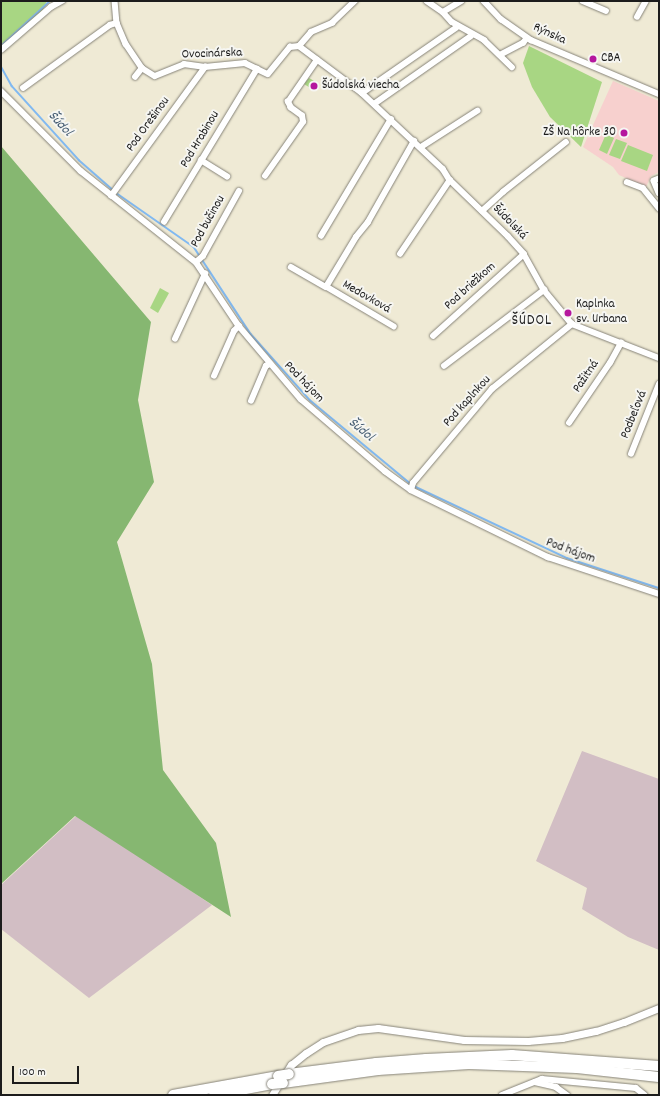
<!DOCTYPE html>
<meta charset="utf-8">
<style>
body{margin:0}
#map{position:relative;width:660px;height:1096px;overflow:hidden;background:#efead5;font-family:Dekko,sans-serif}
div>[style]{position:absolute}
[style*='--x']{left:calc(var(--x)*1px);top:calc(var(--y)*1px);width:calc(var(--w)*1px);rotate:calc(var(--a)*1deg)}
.built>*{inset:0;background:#f7d0ce}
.industrial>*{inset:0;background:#d2bec4}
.green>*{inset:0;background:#a8d683}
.forest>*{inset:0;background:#86b771}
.stream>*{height:1.5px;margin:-0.75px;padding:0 0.75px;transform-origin:0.75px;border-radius:0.75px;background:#81b9f1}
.roads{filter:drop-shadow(0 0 1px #868378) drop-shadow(0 0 1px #868378)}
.minor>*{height:5.5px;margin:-2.75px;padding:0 2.75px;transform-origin:2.75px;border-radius:2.75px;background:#fff}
.tertiary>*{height:7px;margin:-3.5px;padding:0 3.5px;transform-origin:3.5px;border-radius:3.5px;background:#fff}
.motorway>*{height:10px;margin:-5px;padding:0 5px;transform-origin:5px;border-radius:5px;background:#fff}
.bridges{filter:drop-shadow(0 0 1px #868378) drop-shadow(0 0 1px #868378)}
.motorway-bridge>*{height:10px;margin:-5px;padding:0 5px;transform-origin:5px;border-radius:5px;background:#fff}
.dots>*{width:11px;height:11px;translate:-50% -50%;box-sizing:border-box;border:2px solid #f6f6f2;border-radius:50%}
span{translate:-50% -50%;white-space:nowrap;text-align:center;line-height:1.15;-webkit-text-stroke:4px #f6f6f2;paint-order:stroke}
.street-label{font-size:13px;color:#1c1c1c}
.poi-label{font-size:13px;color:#1c1c1c}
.left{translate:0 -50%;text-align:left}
.right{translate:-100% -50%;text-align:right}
.water-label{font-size:14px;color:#445b71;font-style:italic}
.quarter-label{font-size:15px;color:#1c1c1c;letter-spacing:1px}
.frame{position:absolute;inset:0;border:2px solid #1c1c1c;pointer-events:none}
.scale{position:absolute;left:12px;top:1066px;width:67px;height:18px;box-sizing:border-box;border:2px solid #1c1c1c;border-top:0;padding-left:5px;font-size:12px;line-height:14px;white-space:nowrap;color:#1c1c1c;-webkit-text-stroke:3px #f6f6f2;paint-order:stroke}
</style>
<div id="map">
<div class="built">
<div style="clip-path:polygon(613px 81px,659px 101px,659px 172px,651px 176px,646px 187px,619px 175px,613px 167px,583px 147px)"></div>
</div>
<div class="industrial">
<div style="clip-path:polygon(582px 751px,659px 779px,659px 950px,628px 937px,582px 909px,587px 888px,536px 861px)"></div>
<div style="clip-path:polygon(77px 815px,212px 905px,89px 998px,1px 929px,1px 885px)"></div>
</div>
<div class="green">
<div style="clip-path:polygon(1px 1px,47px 1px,42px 12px,1px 47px)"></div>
<div style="clip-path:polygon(529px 46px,602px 82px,581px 147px,550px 117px,532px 87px,523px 63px)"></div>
<div style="clip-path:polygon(309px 78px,316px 82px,312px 89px,304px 84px)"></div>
<div style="clip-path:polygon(606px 134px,614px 138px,607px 154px,599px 150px)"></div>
<div style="clip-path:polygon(616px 139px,627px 143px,620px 159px,609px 155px)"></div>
<div style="clip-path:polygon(628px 145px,653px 155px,647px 171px,621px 161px)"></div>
<div style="clip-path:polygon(160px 288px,169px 293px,158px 313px,150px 308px)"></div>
</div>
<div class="forest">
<div style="clip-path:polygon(1px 146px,151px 322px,138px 400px,154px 482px,117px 542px,152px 664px,163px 770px,216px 843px,231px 917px,75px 816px,1px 884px)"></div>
</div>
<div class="stream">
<div style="--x:1;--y:46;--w:67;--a:-42.6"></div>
<div style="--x:1;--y:66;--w:23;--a:61"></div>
<div style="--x:12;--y:86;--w:100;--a:47.8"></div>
<div style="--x:79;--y:160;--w:44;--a:41.3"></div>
<div style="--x:118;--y:194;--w:93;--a:34.9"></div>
<div style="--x:194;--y:247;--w:104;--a:56.8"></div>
<div style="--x:251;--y:334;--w:89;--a:48.2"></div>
<div style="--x:310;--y:400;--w:131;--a:39.7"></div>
<div style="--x:414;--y:486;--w:169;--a:25.2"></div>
<div style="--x:567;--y:558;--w:97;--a:18.1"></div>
</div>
<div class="roads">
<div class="minor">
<div style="--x:115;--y:1;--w:22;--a:85"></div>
<div style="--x:117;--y:23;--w:23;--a:67"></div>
<div style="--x:126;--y:44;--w:29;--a:56"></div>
<div style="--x:142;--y:68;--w:15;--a:32"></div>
<div style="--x:155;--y:76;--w:31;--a:-22"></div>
<div style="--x:184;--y:64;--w:21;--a:8"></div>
<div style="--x:205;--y:67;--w:40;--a:-5.7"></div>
<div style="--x:245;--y:63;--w:25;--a:26"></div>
<div style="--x:268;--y:74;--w:35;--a:-51"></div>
<div style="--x:290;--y:47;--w:9;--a:-6"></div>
<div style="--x:427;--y:1;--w:19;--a:35"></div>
<div style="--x:443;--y:12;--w:13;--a:48"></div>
<div style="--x:452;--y:22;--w:37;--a:29"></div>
<div style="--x:484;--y:40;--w:39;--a:44"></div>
<div style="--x:484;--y:1;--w:25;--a:47"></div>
<div style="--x:501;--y:19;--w:37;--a:35"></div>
<div style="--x:531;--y:40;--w:139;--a:22.9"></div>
<div style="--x:583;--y:1;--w:25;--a:23"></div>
<div style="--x:443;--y:12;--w:21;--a:-31"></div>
<div style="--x:637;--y:17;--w:18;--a:-61"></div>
<div style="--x:299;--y:46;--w:79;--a:36.7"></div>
<div style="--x:362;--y:93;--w:111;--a:43.2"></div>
<div style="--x:443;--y:169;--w:13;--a:58"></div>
<div style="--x:450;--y:180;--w:81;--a:44"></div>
<div style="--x:508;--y:236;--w:24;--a:48"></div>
<div style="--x:524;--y:254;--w:41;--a:60.9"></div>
<div style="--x:544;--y:290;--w:44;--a:50.5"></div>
<div style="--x:572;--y:324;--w:93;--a:21.3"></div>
<div style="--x:299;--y:46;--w:18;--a:-49"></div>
<div style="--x:311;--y:32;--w:23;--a:-23"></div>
<div style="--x:332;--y:23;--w:32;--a:-44"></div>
<div style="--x:1;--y:50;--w:66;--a:-40.7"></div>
<div style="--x:51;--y:7;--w:13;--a:-29"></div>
<div style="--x:500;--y:55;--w:26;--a:-28"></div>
<div style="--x:523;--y:43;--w:6;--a:-51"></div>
<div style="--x:135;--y:77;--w:11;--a:-52"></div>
<div style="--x:23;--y:88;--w:107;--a:-35.9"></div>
<div style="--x:110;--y:25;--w:7;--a:-16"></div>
<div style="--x:1;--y:91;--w:113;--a:45"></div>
<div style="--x:81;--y:171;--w:147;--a:38.4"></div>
<div style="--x:196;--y:262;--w:77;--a:56.1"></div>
<div style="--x:239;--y:326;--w:96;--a:49.7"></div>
<div style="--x:301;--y:399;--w:111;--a:40.6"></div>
<div style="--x:385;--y:471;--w:32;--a:36"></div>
<div style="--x:411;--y:490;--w:153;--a:26.1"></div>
<div style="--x:548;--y:557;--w:117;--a:18.4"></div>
<div style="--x:362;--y:93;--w:114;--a:-34.7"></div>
<div style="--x:374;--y:104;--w:118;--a:-35"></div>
<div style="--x:421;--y:147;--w:67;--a:-32.7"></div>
<div style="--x:201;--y:160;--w:31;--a:32"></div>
<div style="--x:265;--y:176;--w:66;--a:-54.9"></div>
<div style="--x:303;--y:122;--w:6;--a:-99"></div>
<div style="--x:302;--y:116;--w:14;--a:-144"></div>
<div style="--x:291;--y:108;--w:7;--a:-117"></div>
<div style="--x:288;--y:102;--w:51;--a:-55.4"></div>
<div style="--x:659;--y:179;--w:5;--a:158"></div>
<div style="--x:654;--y:181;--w:13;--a:67"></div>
<div style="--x:627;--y:182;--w:17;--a:21"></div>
<div style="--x:643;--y:188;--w:26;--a:51"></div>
<div style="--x:111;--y:196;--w:160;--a:-53.9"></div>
<div style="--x:482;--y:211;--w:28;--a:-42"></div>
<div style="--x:503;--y:192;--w:80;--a:-38.4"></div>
<div style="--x:164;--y:222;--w:179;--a:-58.7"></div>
<div style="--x:321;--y:236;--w:136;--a:-59.1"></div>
<div style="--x:400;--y:254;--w:89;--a:-56"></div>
<div style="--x:196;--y:262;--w:9;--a:-41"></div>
<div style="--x:203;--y:256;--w:74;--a:-61"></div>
<div style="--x:291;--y:267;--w:40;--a:29.7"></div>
<div style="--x:394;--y:327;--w:79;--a:-149.5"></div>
<div style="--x:326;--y:287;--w:58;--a:-59"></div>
<div style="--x:356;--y:237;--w:19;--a:-51"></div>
<div style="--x:368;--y:222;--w:93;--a:-60.4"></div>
<div style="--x:433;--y:336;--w:122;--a:-42"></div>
<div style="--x:175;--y:339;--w:72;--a:-65.2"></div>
<div style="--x:444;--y:366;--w:126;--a:-37.2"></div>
<div style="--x:214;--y:376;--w:49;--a:-66"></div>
<div style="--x:234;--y:331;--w:7;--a:-45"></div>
<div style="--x:251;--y:401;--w:38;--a:-67"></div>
<div style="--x:266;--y:366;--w:4;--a:-27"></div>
<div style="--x:569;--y:423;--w:73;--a:-55.7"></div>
<div style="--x:610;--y:363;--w:23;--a:-61"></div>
<div style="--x:631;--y:454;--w:75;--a:-68.2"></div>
<div style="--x:411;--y:490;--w:7;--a:-74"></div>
<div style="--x:413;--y:483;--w:123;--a:-50"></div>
<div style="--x:492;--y:389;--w:103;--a:-39.1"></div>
<div style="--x:535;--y:1082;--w:22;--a:13"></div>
<div style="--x:556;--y:1087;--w:14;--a:36"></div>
<div style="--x:502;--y:1095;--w:43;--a:-21.8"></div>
<div style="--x:542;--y:1079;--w:94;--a:5.5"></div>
<div style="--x:636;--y:1088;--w:11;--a:38"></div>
</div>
<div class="tertiary">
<div style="--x:272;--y:1095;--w:36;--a:-58"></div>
<div style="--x:291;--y:1065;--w:19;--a:-39"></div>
<div style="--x:306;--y:1053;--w:20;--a:-33"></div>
<div style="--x:323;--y:1042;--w:37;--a:-19"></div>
<div style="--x:358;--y:1030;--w:20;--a:-6"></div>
<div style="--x:378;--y:1028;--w:87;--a:7.9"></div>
<div style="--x:464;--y:1040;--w:64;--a:0.9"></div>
<div style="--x:528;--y:1041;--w:34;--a:-5"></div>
<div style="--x:562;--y:1038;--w:35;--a:-12"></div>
<div style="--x:596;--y:1031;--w:29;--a:-18"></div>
<div style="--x:624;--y:1022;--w:38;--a:-22"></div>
</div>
<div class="motorway">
<div style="--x:289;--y:1074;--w:88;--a:-7.2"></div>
<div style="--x:376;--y:1063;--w:50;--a:-4.6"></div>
<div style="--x:426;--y:1059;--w:86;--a:-2.7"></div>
<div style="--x:512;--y:1055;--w:147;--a:4.3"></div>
<div style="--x:283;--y:1083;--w:96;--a:-7.8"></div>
<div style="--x:378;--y:1070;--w:91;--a:-3.8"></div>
<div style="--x:469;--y:1064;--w:108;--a:2.1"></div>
<div style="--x:577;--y:1068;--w:82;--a:6.3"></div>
<div style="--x:173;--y:1095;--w:107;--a:-10.3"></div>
<div style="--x:214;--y:1095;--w:59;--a:-10.7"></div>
</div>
</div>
<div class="bridges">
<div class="motorway-bridge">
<div style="--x:278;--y:1076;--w:11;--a:-10"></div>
<div style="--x:272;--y:1084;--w:11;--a:-5"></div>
</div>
</div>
<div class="dots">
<div style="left:593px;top:59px;background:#b5179e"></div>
<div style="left:314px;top:86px;background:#b5179e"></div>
<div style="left:624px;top:133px;background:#b5179e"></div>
<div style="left:568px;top:313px;background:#b5179e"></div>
</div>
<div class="street-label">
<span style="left:549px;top:35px;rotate:25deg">Rýnska</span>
<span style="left:212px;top:55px;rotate:-2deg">Ovocinárska</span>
<span style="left:149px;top:125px;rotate:-54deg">Pod Orešinou</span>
<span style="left:201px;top:140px;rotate:-59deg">Pod Hrabinou</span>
<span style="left:209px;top:222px;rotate:-61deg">Pod bučinou</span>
<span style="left:509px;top:223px;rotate:46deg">Šúdolská</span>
<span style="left:471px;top:287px;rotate:-42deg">Pod briežkom</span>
<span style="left:366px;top:298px;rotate:30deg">Medovková</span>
<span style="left:587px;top:377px;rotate:-56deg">Pažitná</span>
<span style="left:303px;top:383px;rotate:46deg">Pod hájom</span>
<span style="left:468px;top:402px;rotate:-48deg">Pod kaplnkou</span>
<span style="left:635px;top:415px;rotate:-68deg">Podbeľová</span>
<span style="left:570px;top:552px;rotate:20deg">Pod hájom</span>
</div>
<div class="poi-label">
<span class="left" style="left:601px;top:59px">CBA</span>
<span class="left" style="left:322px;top:86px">Šúdolská viecha</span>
<span class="right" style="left:616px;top:133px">ZŠ Na hôrke 30</span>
<span class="left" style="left:576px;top:313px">Kaplnka<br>sv. Urbana</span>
</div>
<div class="water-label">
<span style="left:60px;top:124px;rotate:48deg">Šúdol</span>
<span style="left:361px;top:430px;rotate:40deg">Šúdol</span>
</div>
<div class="quarter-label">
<span style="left:532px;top:322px">ŠÚDOL</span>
</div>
<div class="frame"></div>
<div class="scale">100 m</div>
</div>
